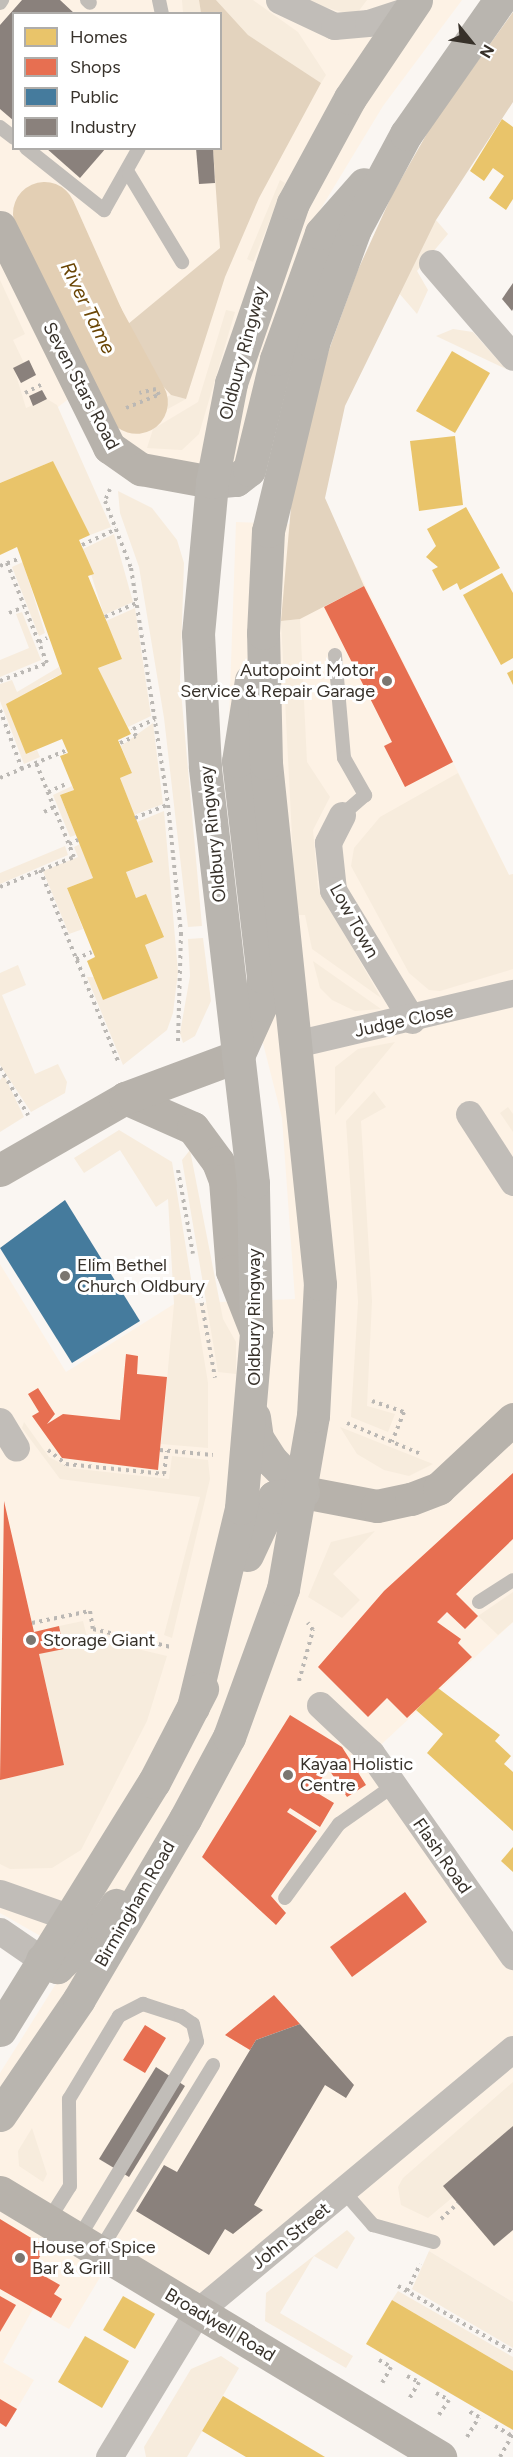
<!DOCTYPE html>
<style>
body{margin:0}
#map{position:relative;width:513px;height:2457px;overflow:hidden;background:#faf6f2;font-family:Figtree,sans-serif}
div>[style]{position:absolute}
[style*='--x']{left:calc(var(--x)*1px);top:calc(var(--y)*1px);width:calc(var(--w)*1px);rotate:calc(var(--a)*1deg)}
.built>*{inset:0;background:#fdf2e5}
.green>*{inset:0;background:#f7ecdd}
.forest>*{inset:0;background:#e3d3be}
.homes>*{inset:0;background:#e9c46a}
.shops>*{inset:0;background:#e76f51}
.public>*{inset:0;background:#457b9d}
.industry>*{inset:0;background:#8a817c}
.river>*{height:63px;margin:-31.5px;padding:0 31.5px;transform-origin:31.5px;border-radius:31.5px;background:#e3cfb4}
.path>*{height:4px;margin-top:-2px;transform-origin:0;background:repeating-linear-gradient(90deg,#bbb8b4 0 3px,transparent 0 7.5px)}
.lane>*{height:14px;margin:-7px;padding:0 7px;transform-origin:7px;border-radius:7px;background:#c1bdb8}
.street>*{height:27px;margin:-13.5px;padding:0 13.5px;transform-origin:13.5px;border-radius:13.5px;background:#c1bdb8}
.secondary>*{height:33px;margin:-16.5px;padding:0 16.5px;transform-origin:16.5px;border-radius:16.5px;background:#b7b2ab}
.primary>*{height:33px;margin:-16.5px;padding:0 16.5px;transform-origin:16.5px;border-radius:16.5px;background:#b9b5af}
.dots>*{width:16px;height:16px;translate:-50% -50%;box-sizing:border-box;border:3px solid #fff;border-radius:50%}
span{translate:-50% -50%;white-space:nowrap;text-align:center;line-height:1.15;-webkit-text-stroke:6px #fff;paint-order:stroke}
.street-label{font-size:18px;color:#37312a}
.poi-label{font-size:18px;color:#37312a}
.right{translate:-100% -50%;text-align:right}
.left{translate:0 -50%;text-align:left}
.water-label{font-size:20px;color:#6a4606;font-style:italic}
.legend{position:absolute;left:12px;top:12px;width:210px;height:138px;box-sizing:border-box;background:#fff;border:2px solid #afadaa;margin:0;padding:8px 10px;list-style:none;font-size:18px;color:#37312a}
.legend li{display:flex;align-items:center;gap:12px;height:30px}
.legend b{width:30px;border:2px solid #afadaa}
.north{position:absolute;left:441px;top:12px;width:60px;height:60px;-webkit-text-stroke:4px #fff;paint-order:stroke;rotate:120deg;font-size:16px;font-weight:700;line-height:24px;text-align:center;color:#37312a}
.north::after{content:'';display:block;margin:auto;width:21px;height:27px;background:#37312a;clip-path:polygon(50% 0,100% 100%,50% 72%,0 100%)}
</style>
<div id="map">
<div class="built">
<div style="clip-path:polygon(evenodd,0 0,462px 0,383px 106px,317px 215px,236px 480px,141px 469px,80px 390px,0 452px,0 0,14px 14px,220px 14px,220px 148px,14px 148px,14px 14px)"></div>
<div style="clip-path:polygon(236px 522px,336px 526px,509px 875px,513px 874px,513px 1622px,371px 1754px,513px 1956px,513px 2302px,429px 2251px,434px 2242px,373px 2225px,345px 2193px,197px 2312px,111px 2259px,69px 2329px,33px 2309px,3px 2362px,34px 2380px,6px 2427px,0 2423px,0 2073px,74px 1955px,0 1913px,0 1264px,66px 1372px,174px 1304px,295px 1299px,282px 1118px,252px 1000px,228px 748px)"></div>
</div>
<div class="green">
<div style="clip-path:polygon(182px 0,199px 0,201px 13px,183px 13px)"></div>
<div style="clip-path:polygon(216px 0,253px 0,298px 32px,326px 75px,321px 83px,248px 35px)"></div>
<div style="clip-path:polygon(299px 0,367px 0,358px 12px,342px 12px)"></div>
<div style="clip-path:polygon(280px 180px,285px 183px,253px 262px,247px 259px)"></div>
<div style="clip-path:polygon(58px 191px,116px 334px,157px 379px,147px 378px,107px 330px,89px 342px,22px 209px)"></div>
<div style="clip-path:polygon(436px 220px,448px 234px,417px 271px,428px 290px,417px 314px,398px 292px)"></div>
<div style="clip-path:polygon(0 280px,25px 334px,13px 340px,24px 363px,14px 368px,26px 408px,47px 399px,57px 405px,111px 527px,90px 535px,53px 461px,0 483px)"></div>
<div style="clip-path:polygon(226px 310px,235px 312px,199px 434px,182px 450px,147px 448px,153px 429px,198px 402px)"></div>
<div style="clip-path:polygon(453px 329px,473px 332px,506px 369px,436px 336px)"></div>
<div style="clip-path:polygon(171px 395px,186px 399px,135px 427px,129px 425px,124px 414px)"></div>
<div style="clip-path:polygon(118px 491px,152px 508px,177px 540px,184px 563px,180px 680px,202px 926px,188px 927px,164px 718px,139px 567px,120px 513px)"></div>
<div style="clip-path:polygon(114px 534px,133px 602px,104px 615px,83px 549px)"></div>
<div style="clip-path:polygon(23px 562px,45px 633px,39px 636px,12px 567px)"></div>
<div style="clip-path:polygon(135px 608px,151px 716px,128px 727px,98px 668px,122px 659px,106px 621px)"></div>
<div style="clip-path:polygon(22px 612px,41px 660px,0 677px,0 660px,29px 648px,16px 614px)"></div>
<div style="clip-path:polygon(300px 619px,307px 762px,330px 797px,313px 830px,318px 888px,381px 998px,312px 949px,305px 915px,296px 915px,281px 621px)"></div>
<div style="clip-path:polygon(59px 667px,62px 674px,40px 684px,26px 754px,37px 750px,40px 757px,24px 764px,0 701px,0 684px,12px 680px,17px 692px)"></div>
<div style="clip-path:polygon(153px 723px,163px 804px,134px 815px,120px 778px,132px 773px,121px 746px)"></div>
<div style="clip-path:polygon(458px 773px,509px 875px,513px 874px,513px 969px,440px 991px,429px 990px,409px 973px,351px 866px,354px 848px,380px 817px)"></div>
<div style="clip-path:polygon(72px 786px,74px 790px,60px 795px,76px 835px,70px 837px,53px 795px)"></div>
<div style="clip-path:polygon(164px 811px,178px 972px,173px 1013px,167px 1030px,123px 1065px,87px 977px,158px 978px,145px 945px,163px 937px,146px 894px,136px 898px,126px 872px,137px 822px)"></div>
<div style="clip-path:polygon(80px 844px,93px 878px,67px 888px,83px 929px,69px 934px,43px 871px,78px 857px,74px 847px)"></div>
<div style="clip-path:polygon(65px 846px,68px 855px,0 884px,0 873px)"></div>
<div style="clip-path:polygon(203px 938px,211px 1001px,195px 1036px,183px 1043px,180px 1033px,190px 976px,188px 939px)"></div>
<div style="clip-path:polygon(313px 961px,381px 1009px,355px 1011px,332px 1000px,320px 988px)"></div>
<div style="clip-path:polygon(18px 965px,26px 985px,2px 995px,35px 1074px,58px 1064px,67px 1082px,65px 1093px,31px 1112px,0 1065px,0 973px)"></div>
<div style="clip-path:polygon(395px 1042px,335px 1115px,335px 1067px,358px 1049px)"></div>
<div style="clip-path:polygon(4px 1075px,24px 1117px,0 1132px,0 1080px)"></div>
<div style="clip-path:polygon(374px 1091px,386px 1107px,361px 1121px,372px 1301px,367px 1406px,395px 1414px,388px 1432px,351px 1417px,358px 1302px,346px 1121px)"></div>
<div style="clip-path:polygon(508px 1107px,513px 1114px,513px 1132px,500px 1113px)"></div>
<div style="clip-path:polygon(119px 1130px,172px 1162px,208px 1383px,208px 1448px,161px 1444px,174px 1304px,168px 1199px,156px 1207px,120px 1150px,84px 1173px,74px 1158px)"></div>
<div style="clip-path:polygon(190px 1150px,223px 1319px,236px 1342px,236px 1374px,218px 1372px,182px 1160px)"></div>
<div style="clip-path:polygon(24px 1422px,49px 1457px,70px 1468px,169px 1479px,172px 1456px,208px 1460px,210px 1479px,172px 1638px,164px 1635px,200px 1497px,60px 1479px,22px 1428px)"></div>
<div style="clip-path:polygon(340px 1427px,433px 1464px,409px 1476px,384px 1470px,357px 1454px)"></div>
<div style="clip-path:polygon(375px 1531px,333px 1574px,360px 1600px,342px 1618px,308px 1597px,331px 1542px)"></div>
<div style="clip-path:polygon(513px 1592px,513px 1622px,498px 1635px,478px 1616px)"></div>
<div style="clip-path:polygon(83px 1621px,87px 1637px,167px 1656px,147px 1721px,81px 1850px,52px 1868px,10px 1869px,0 1864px,0 1780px,64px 1765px,39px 1654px,64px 1648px,59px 1626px)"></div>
<div style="clip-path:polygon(513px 2082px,513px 2126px,453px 2197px,428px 2218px,401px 2205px,398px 2187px,403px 2178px)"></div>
<div style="clip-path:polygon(32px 2128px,47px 2174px,43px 2182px,19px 2166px,18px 2151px)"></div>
<div style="clip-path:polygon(347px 2230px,355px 2238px,337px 2269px,314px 2256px,280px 2313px,353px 2356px,346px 2368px,265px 2321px,266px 2293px)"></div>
<div style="clip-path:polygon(429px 2251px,513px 2302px,513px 2348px,412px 2289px)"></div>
<div style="clip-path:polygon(398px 2291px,513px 2357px,513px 2371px,392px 2300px)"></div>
<div style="clip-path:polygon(221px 2356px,239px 2368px,187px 2457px,146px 2457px,144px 2447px,191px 2369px)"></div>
</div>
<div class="forest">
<div style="clip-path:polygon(199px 0,216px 0,248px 35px,321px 83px,259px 198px,225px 277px,186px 399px,171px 395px,116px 334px,220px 248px,213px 149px,220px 148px,220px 14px,201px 13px)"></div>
<div style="clip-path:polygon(513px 12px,513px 102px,436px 220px,345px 406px,325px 498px,364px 586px,300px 619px,281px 621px,293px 484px,321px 372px,357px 272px,392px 195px,433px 123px)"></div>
</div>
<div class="homes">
<div style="clip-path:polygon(502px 119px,513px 127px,513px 199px,506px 210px,489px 198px,504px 176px,493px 168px,484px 181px,470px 171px)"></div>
<div style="clip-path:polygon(452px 351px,490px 373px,455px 433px,416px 411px)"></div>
<div style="clip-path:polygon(455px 436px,463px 505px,419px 511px,410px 441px)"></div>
<div style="clip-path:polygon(53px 461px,90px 535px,79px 540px,94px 574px,88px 576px,122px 659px,98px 668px,131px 734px,118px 740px,132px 773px,120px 778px,153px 862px,126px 872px,136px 898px,146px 894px,164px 937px,145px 945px,158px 978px,103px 1000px,87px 961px,95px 957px,67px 888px,93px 878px,60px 795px,74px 790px,60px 756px,68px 753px,62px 739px,26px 754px,6px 704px,62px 674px,17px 547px,0 555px,0 483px)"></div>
<div style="clip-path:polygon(466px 507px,500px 568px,460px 590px,457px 583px,443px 591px,432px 570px,438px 567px,426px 557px,436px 546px,427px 529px)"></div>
<div style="clip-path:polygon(502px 573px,513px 593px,513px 658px,501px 665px,463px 595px)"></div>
<div style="clip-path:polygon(513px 670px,513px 685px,507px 673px)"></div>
<div style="clip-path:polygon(438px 1688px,500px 1735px,495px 1741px,511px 1756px,504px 1764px,513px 1772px,513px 1831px,427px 1753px,443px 1734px,416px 1710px)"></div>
<div style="clip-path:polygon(513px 1847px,513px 1872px,501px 1861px)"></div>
<div style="clip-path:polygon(123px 2296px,155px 2314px,135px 2349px,103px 2330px)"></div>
<div style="clip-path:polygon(392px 2300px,513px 2371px,513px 2430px,366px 2344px)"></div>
<div style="clip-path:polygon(85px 2336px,129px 2361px,102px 2408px,58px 2382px)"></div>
<div style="clip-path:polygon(223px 2396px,325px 2457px,246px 2457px,202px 2431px)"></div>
</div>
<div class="shops">
<div style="clip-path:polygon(364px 586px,453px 762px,405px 787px,384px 746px,392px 742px,324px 607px)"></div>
<div style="clip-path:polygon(126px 1354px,138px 1356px,137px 1374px,167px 1377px,158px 1470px,62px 1458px,32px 1416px,39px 1412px,28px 1394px,38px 1388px,55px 1414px,47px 1424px,63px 1414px,120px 1420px)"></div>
<div style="clip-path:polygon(513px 1473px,513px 1539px,456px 1594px,478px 1616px,465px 1629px,447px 1612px,437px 1622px,461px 1639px,458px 1643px,472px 1657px,407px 1718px,387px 1698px,368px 1717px,318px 1667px,384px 1591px)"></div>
<div style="clip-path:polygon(4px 1501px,34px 1632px,59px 1626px,64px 1649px,39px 1654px,64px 1765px,0 1780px)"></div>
<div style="clip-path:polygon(290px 1715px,342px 1747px,366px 1785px,347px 1797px,328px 1768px,314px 1791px,334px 1803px,320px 1827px,290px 1808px,287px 1812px,317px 1831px,271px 1896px,286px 1913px,276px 1925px,202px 1857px)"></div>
<div style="clip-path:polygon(405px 1892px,427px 1922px,352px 1977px,330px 1947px)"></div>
<div style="clip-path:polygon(274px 1995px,300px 2024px,256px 2040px,250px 2050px,225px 2035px)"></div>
<div style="clip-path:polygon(145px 2025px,166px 2038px,145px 2073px,123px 2060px)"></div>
<div style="clip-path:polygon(0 2219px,46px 2247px,32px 2269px,60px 2285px,54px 2294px,62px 2299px,51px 2318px,0 2289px)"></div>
<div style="clip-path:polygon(0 2296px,16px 2305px,0 2332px)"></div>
<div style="clip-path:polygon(0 2399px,17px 2409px,6px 2427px,0 2423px)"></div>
</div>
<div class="public">
<div style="clip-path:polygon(65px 1200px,140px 1321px,72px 1363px,0 1248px)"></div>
</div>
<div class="industry">
<div style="clip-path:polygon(22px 0,60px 0,75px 14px,14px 14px,14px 121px,0 109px,0 25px)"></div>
<div style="clip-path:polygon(46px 148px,106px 148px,80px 178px)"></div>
<div style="clip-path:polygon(196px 148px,213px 148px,215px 183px,199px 184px)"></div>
<div style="clip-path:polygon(513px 283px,513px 309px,512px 311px,502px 299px)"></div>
<div style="clip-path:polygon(29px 360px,36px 375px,21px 383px,13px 368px)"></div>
<div style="clip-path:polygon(42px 390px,47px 399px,33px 406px,29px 396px)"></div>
<div style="clip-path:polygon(300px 2024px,354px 2085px,346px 2098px,325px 2085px,254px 2205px,263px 2210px,233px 2234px,225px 2229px,209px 2255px,136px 2211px,164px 2165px,177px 2172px,256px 2040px)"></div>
<div style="clip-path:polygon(156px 2067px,185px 2086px,129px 2177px,99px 2159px)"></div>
<div style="clip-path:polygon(513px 2126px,513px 2230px,494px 2246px,443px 2186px)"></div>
</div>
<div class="river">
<div style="--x:44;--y:213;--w:118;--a:66"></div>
<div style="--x:92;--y:321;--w:92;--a:61.5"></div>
</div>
<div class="path">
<div style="--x:25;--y:393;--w:18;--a:-27"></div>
<div style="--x:126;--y:408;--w:35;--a:-22"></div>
<div style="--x:159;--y:395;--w:7;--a:-117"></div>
<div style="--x:156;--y:389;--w:17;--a:167"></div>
<div style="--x:110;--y:489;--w:13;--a:113"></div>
<div style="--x:105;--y:501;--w:72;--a:68.8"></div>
<div style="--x:131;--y:568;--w:240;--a:81.1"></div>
<div style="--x:168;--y:805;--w:129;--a:84.2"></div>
<div style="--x:181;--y:933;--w:108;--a:91.6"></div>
<div style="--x:82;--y:545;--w:38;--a:-25"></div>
<div style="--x:0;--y:566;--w:22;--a:-21"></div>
<div style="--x:9;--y:613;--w:16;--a:-22"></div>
<div style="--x:105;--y:617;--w:35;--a:-24"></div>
<div style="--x:39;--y:642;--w:9;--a:-27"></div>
<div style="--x:0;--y:681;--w:50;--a:-21"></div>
<div style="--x:47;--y:663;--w:108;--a:-111.8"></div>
<div style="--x:0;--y:710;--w:63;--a:69.6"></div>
<div style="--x:120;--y:743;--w:17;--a:-24"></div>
<div style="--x:136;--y:736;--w:8;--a:-113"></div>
<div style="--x:133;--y:729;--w:24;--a:-24"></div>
<div style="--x:0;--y:778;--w:73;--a:-22.7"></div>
<div style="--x:48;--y:792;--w:22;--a:-24"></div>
<div style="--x:44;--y:812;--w:11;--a:-27"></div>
<div style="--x:135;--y:818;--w:35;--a:-22"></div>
<div style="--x:69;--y:844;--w:10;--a:-24"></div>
<div style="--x:40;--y:870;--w:209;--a:67.8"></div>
<div style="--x:0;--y:887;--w:80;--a:-22.1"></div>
<div style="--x:74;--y:857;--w:101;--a:-112"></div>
<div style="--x:76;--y:959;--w:17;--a:-24"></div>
<div style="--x:0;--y:1068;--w:55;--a:59.2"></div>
<div style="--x:178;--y:1170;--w:85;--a:79.9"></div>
<div style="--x:199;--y:1288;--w:91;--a:79.9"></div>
<div style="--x:372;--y:1401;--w:34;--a:19"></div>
<div style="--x:404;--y:1412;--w:32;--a:112"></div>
<div style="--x:347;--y:1423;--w:82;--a:22.8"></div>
<div style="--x:48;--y:1450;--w:23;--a:38"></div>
<div style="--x:66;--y:1464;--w:99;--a:5.8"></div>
<div style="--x:164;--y:1474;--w:23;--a:-83"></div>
<div style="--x:160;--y:1450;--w:53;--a:5.4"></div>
<div style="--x:32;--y:1623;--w:59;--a:-11.7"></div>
<div style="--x:90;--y:1611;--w:18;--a:81"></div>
<div style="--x:93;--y:1629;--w:80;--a:13"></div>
<div style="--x:299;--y:1681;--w:53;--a:-74.6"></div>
<div style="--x:313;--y:1630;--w:9;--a:-126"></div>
<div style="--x:441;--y:2219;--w:23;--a:-43"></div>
<div style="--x:398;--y:2286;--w:133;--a:29.9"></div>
<div style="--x:407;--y:2291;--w:30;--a:-64"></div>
<div style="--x:379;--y:2360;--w:14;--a:30"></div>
<div style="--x:391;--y:2367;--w:18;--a:119"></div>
<div style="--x:407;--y:2376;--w:13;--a:27"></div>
<div style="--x:419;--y:2382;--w:20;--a:120"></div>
<div style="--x:436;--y:2393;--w:15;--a:28"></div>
<div style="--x:449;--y:2400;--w:18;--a:124"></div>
<div style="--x:495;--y:2426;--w:20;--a:30"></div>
<div style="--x:467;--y:2437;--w:23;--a:-59"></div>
<div style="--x:479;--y:2417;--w:14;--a:-150"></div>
<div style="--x:500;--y:2457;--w:26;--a:-61"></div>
</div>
<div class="lane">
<div style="--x:87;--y:0;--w:4;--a:45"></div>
<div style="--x:159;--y:0;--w:14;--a:78"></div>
<div style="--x:0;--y:3;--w:4;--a:-56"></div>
<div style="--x:0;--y:127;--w:18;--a:38"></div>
<div style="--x:26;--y:148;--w:100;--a:38.5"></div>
<div style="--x:104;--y:210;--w:71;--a:-60.6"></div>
<div style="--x:129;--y:174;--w:103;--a:58.9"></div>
<div style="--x:335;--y:655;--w:103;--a:85"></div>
<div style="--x:344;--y:758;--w:43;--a:60.4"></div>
<div style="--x:365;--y:795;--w:30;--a:139"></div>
<div style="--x:479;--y:1602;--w:40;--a:-32.9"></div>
<div style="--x:285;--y:1898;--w:92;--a:-53.9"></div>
<div style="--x:339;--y:1824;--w:66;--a:-35.1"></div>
<div style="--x:345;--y:2193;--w:43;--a:48.8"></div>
<div style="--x:373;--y:2225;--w:63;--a:15.6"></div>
<div style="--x:48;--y:2221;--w:41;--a:-57.8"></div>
<div style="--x:70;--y:2186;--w:87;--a:-90.7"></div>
<div style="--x:69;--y:2099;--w:97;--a:-58.9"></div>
<div style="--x:119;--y:2016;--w:27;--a:-27"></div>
<div style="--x:143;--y:2004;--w:40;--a:18"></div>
<div style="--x:181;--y:2016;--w:14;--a:34"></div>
<div style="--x:193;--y:2024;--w:18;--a:77"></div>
<div style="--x:197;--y:2042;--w:230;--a:121.1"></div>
<div style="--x:99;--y:2252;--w:219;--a:-58.6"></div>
</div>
<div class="street">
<div style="--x:279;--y:0;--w:61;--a:25.3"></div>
<div style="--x:334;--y:26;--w:34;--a:-5"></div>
<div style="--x:368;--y:23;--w:42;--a:-18"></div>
<div style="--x:432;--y:263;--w:124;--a:49.2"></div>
<div style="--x:342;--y:815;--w:31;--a:117"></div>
<div style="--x:328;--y:843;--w:47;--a:83.9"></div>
<div style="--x:333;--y:890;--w:152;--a:58.7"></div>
<div style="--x:295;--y:1044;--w:224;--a:-13.2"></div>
<div style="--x:469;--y:1114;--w:81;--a:57.1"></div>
<div style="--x:0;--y:1421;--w:31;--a:59"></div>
<div style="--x:320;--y:1705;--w:70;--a:43.3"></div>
<div style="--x:371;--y:1753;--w:248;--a:55"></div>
<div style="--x:0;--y:1893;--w:72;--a:19.4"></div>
<div style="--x:0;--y:1931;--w:51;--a:34.6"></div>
<div style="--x:109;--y:2457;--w:170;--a:-58.7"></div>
<div style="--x:197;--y:2312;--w:411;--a:-39.8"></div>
</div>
<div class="secondary">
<div style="--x:0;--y:227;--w:246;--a:63.6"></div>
<div style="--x:109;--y:447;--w:39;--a:35"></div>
<div style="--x:141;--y:469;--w:72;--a:10.4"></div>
<div style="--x:125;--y:1098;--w:74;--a:23.8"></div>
<div style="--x:193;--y:1128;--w:42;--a:53.7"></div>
<div style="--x:218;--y:1162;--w:19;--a:69"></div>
<div style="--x:225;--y:1180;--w:91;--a:85.6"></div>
<div style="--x:232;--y:1271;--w:66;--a:68.5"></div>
<div style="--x:0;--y:1170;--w:144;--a:-29.9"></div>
<div style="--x:125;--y:1098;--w:121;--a:-20.4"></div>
<div style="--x:303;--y:1492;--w:75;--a:10.7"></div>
<div style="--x:377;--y:1506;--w:35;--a:-12"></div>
<div style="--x:411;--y:1499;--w:30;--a:-21"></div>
<div style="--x:439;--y:1488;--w:101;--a:-43"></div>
<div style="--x:0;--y:2192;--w:514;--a:31.06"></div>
</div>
<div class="primary">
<div style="--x:212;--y:482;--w:24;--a:-5"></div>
<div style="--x:236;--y:480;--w:16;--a:-38"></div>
<div style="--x:249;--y:470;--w:114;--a:-76.3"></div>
<div style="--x:276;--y:359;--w:134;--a:-70.3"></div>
<div style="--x:321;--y:233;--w:65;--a:-48.7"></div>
<div style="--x:238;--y:1056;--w:56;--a:-65.7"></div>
<div style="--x:261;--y:1005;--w:28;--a:-86"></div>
<div style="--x:263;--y:977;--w:217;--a:-96.6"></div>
<div style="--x:238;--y:761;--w:82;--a:-80.9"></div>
<div style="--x:254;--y:1417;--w:21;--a:82"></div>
<div style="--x:257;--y:1438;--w:27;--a:57"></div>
<div style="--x:272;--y:1461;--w:44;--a:45"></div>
<div style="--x:247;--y:1555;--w:64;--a:-65"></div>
<div style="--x:274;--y:1497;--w:29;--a:-10"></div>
<div style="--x:193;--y:1707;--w:205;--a:-76.4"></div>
<div style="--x:241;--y:1508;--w:177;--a:-85.1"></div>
<div style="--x:256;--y:1332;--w:149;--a:-91.2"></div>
<div style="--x:253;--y:1183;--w:419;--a:-96.6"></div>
<div style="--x:205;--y:767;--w:133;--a:-93"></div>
<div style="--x:198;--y:634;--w:153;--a:-84.7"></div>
<div style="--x:212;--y:482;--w:101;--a:-79.1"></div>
<div style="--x:231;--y:383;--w:190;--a:-71"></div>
<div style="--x:293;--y:203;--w:119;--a:-61.5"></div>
<div style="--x:350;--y:98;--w:118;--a:-56"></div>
<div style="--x:42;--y:1960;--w:17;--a:25"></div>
<div style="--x:57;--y:1967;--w:62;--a:-42.4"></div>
<div style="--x:103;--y:1925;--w:24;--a:-57"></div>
<div style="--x:0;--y:2030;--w:292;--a:-58.2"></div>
<div style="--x:154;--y:1782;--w:105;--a:-62.7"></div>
<div style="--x:0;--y:2115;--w:140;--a:-55.7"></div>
<div style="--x:79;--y:1999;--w:209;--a:-59.5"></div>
<div style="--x:185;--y:1819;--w:93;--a:-61.8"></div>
<div style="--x:229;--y:1737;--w:158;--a:-70"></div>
<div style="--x:283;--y:1589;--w:176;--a:-80.2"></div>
<div style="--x:313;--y:1416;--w:132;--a:-87"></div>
<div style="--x:320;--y:1284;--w:524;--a:-95.92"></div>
<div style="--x:266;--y:763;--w:130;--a:-91.3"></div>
<div style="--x:263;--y:633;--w:102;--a:-87.2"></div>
<div style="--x:268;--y:531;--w:193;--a:-76.5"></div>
<div style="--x:313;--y:343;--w:121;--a:-69.8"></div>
<div style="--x:355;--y:229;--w:108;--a:-61.8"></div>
<div style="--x:406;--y:134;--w:164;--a:-55"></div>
</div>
<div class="dots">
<div style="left:387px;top:681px;background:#7b7670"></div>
<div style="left:65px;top:1276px;background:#7b7670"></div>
<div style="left:31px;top:1640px;background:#7b7670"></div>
<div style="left:288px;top:1775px;background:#7b7670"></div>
<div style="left:20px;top:2258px;background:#7b7670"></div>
</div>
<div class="street-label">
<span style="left:243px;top:353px;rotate:-75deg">Oldbury Ringway</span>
<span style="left:81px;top:386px;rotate:62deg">Seven Stars Road</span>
<span style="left:213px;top:834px;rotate:-96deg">Oldbury Ringway</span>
<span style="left:354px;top:921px;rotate:61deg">Low Town</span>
<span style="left:404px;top:1021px;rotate:-12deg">Judge Close</span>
<span style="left:254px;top:1317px;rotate:-90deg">Oldbury Ringway</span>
<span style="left:442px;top:1856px;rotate:55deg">Flash Road</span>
<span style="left:135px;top:1904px;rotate:-60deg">Birmingham Road</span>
<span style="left:291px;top:2236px;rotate:-39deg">John Street</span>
<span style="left:220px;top:2325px;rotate:31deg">Broadwell Road</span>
</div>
<div class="poi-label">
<span class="right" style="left:375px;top:681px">Autopoint Motor<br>Service &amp; Repair Garage</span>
<span class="left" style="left:77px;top:1276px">Elim Bethel<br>Church Oldbury</span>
<span class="left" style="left:43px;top:1640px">Storage Giant</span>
<span class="left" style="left:300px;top:1775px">Kayaa Holistic<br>Centre</span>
<span class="left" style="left:32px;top:2258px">House of Spice<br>Bar &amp; Grill</span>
</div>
<div class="water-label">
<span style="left:88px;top:308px;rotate:64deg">River Tame</span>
</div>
<ul class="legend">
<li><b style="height:16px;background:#e9c46a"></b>Homes</li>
<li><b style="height:16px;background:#e76f51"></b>Shops</li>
<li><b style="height:16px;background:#457b9d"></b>Public</li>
<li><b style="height:16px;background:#8a817c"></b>Industry</li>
</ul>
<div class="north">N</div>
</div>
